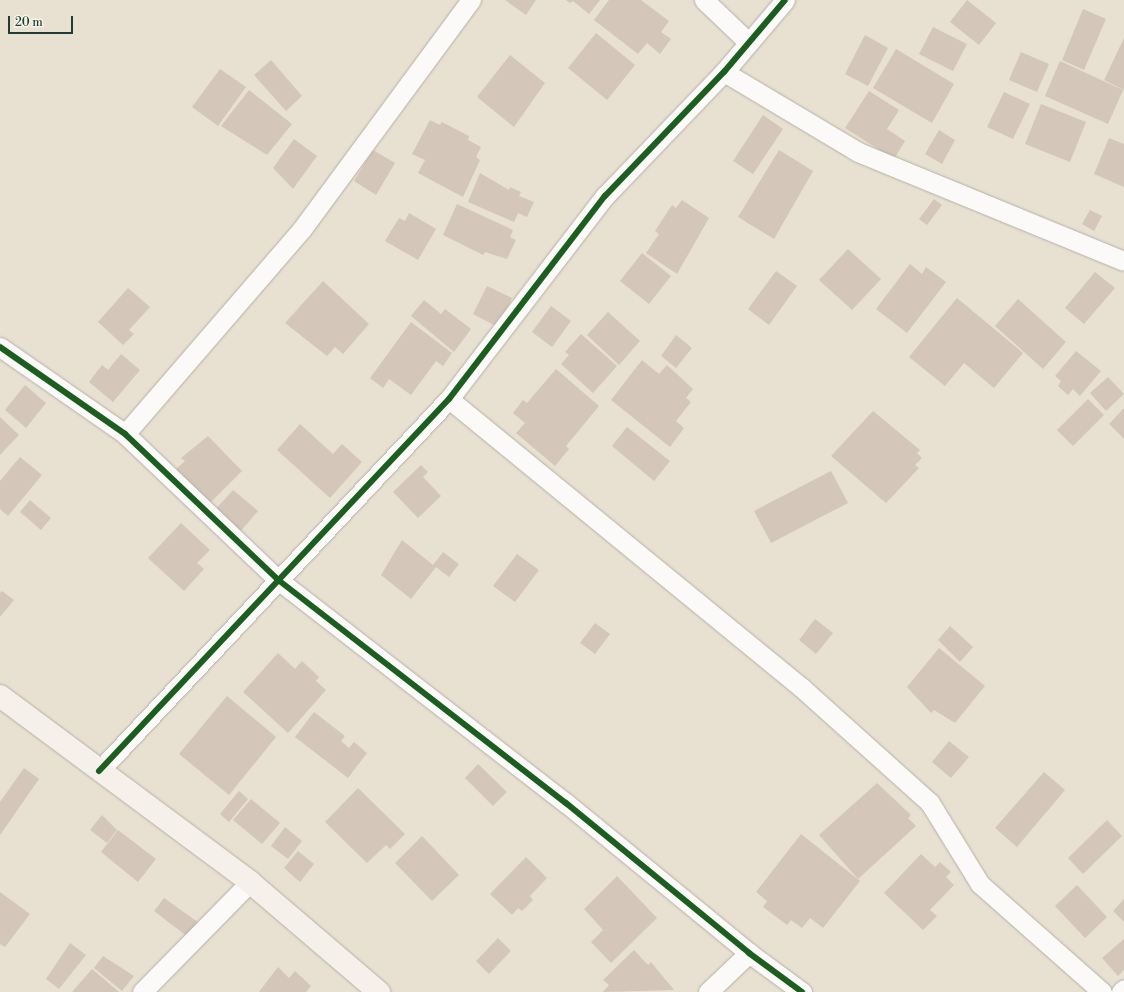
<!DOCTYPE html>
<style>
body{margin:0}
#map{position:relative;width:1124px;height:992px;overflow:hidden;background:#e8e0d1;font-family:"Libre Bodoni",serif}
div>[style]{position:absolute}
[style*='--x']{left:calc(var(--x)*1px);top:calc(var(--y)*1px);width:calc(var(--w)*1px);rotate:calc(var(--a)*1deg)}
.building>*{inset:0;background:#d4c6b9}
.roads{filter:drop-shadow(0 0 1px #b3b1a7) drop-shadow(0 0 1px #b3b1a7)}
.street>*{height:19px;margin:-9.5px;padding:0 9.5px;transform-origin:9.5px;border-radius:9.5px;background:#fcfaf8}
.secondary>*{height:22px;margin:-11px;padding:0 11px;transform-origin:11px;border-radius:11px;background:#f5f0ea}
.cycleway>*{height:6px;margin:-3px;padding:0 3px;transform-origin:3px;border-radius:3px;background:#1b5e20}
span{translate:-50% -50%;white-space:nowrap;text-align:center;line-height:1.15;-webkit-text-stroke:3px #f7f3e8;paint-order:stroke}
.scale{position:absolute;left:8px;top:16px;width:65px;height:18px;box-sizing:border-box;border:2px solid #1f3d34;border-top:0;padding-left:5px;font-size:12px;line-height:14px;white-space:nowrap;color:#1f3d34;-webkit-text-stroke:3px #f7f3e8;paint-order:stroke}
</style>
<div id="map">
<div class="building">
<div style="clip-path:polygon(505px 0,536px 0,526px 15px)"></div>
<div style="clip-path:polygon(566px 0,600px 0,589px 14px,573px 1px,570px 3px)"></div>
<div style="clip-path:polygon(609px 0,641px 0,669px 21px,661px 32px,671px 39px,660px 54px,647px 43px,638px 54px,594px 20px)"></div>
<div style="clip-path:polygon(967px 0,996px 23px,979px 45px,950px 22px)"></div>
<div style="clip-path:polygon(1083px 9px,1106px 19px,1084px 70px,1062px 60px)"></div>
<div style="clip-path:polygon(933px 27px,967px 44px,953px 71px,919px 54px)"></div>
<div style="clip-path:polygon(596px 33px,635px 65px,607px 100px,568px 68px)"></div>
<div style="clip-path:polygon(865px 35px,888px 48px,868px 86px,845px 74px)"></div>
<div style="clip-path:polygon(1124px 38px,1124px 90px,1104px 80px)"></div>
<div style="clip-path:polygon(896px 49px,954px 84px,932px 123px,873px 88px)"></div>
<div style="clip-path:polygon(1021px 52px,1049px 64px,1037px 92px,1009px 80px)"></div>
<div style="clip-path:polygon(510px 55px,545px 83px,514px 127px,477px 97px)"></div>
<div style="clip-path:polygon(271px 60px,302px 96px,286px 111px,254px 75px)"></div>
<div style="clip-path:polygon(1060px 61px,1123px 90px,1108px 124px,1045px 96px)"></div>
<div style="clip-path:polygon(220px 69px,246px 87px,218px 126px,192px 107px)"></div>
<div style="clip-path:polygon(249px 90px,292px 124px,267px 155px,221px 126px)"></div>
<div style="clip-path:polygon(869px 91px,899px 110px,887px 129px,905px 141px,894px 159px,845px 128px)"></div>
<div style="clip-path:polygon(1004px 92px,1030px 104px,1013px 139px,987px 127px)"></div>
<div style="clip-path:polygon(1041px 104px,1086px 122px,1070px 162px,1025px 144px)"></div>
<div style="clip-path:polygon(763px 115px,783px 129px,753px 174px,733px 161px)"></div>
<div style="clip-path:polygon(430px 120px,440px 125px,442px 122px,469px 136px,468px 140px,481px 147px,476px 157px,480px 160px,463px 197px,418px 173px,425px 160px,412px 154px)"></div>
<div style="clip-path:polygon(939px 130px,955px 140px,942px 164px,925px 154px)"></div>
<div style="clip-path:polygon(1109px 138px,1124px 144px,1124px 187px,1094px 174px)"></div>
<div style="clip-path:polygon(294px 139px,317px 156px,293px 189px,273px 168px)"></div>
<div style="clip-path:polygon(373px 150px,395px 163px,376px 195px,354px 181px)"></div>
<div style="clip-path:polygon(779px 150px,813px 171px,774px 239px,738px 217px)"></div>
<div style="clip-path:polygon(480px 173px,509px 190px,510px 187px,521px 192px,519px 196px,534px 202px,527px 217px,518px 213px,514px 222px,468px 202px)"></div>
<div style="clip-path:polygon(934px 199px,942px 205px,927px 225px,919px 219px)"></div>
<div style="clip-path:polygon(682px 200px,709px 218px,677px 274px,646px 253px,659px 234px,655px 231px,672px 205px,676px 208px)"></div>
<div style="clip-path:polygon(457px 204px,513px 230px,510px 237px,516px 240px,507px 259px,485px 252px,483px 255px,443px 235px)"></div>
<div style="clip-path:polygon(1090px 210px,1102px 216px,1094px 231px,1082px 224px)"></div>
<div style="clip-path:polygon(409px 213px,436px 229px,418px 260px,385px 241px,399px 218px,405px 221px)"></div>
<div style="clip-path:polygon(848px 249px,881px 279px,852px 310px,819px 280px)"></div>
<div style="clip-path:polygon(642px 253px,671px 276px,649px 304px,620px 281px)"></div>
<div style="clip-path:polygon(910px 264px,922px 274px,926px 267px,946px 282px,907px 333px,876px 309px)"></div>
<div style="clip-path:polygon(776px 271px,797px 286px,769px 325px,748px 309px)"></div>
<div style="clip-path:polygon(1095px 272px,1115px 288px,1084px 324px,1065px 308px)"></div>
<div style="clip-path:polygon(323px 281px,369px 324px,343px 354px,335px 347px,327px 356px,285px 323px)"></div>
<div style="clip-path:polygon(487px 286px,512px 298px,498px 327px,473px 314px)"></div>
<div style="clip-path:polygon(128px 288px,150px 307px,129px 330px,134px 334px,123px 345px,98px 322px)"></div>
<div style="clip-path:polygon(957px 298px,1023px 353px,994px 388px,964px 363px,945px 386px,909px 357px)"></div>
<div style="clip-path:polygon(1018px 299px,1066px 342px,1043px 369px,995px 326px)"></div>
<div style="clip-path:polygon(424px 300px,441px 314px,445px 309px,471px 329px,454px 352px,411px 316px)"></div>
<div style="clip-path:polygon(551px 306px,571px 321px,552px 347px,532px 332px)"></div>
<div style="clip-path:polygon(608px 312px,640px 341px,619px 365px,587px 335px)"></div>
<div style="clip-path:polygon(411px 322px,452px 353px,443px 366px,436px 361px,411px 395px,389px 379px,383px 388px,370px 378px)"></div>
<div style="clip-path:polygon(581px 334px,617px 366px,593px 393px,561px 364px,569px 355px,565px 352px)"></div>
<div style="clip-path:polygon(676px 335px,692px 348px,676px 368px,661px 356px)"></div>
<div style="clip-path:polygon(1076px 351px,1101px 371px,1080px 396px,1073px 389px,1068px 395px,1058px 386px,1061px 381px,1055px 376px)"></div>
<div style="clip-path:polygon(121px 354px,140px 370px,113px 402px,89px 382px,102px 365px,108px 370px)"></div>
<div style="clip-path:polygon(642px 360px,659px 374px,667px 365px,693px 389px,686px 398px,691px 402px,676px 421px,684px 428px,670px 447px,611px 400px)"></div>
<div style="clip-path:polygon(556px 369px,599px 406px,566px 446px,569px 449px,555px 466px,516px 433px,525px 423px,513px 413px,523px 400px,527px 403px)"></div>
<div style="clip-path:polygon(1108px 377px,1124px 394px,1106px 411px,1090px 393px)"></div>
<div style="clip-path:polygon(25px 385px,46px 403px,26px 428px,5px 410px)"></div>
<div style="clip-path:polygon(1088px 399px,1104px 415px,1073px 446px,1057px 430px)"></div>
<div style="clip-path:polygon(1124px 408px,1124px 439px,1109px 424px)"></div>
<div style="clip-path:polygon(873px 411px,920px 450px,917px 453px,922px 458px,915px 465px,919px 468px,886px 503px,831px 456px)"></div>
<div style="clip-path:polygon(0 417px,19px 435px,0 455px)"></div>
<div style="clip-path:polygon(300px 424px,333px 454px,342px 444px,362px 462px,330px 498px,277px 450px)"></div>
<div style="clip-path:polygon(627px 427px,670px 461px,654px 481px,612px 446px)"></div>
<div style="clip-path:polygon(208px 436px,242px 471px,206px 507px,173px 472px,185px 461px,181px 458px)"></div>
<div style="clip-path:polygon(20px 457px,42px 475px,8px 516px,0 509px,0 481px)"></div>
<div style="clip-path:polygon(421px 465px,428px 472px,423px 477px,441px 496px,418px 518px,393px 492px)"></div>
<div style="clip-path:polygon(831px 471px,848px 503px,771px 543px,754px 511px)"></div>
<div style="clip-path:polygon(233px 490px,258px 511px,239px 533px,214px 511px)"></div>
<div style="clip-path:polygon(30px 500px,51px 518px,41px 530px,20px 512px)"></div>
<div style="clip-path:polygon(181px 523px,210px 550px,197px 563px,204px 569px,184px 591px,148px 558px)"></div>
<div style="clip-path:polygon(402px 540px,433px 565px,443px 552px,459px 564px,449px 577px,436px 567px,411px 599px,381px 575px)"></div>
<div style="clip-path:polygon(517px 554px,539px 570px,515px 602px,493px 586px)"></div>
<div style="clip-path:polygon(2px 591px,14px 600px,0 617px,0 593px)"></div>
<div style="clip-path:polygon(815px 619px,833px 633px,816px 654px,799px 640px)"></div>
<div style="clip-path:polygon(595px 623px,610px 634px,595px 654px,580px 643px)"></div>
<div style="clip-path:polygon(950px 626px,973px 647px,960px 662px,938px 640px)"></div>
<div style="clip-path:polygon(939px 648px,985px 686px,955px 723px,934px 710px,931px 713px,907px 687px)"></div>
<div style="clip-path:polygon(278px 653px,295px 669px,302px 661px,319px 677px,316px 681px,326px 690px,288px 733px,243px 692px)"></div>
<div style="clip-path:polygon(227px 696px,276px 737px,229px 795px,179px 754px)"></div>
<div style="clip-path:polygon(314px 712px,345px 736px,341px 741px,349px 748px,354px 742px,367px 753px,348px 778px,295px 737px)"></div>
<div style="clip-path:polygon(949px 741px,969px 757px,951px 778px,932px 762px)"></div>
<div style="clip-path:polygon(478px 764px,507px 792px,493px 806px,465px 778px)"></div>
<div style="clip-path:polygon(24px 768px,39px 779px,0 835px,0 802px)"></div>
<div style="clip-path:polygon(1044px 772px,1065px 790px,1017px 847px,995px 828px)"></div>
<div style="clip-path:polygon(877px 783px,911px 815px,908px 818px,916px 826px,858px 879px,819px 835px)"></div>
<div style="clip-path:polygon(358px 788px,405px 834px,390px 849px,386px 845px,367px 863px,325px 822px)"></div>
<div style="clip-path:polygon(239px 791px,248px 799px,229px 822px,220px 814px)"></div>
<div style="clip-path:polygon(251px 799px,280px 823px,262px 844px,233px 820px)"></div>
<div style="clip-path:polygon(102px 815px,117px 830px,107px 843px,90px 830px)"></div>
<div style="clip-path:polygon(1107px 820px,1122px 836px,1083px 874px,1068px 858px)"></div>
<div style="clip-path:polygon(285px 827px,302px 841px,288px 859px,271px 846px)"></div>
<div style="clip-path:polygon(118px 830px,156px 859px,138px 882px,101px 852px)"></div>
<div style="clip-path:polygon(801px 834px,860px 881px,823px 928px,810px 918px,802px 928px,791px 920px,787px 925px,763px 907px,767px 901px,756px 892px)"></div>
<div style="clip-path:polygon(422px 836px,459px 875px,432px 901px,395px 863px)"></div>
<div style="clip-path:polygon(298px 851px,314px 864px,300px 882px,284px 868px)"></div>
<div style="clip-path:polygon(921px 854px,935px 867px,940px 862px,951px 872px,946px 877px,954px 885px,930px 910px,937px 916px,923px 930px,884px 893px)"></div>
<div style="clip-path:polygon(526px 857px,547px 878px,530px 896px,533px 900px,522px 911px,518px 908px,512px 915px,490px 894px)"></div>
<div style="clip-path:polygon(617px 876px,657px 918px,611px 963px,591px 942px,603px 930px,584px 909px)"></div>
<div style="clip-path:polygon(1077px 885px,1107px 917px,1085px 938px,1055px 906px)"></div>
<div style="clip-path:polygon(0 892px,30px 914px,5px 947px,0 944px)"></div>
<div style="clip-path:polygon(164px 898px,199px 923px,188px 937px,154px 911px)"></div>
<div style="clip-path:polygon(1124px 899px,1124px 922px,1113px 911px)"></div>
<div style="clip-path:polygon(498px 938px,511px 951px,489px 974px,476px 961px)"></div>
<div style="clip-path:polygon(1124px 939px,1124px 970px,1118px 976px,1102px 958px)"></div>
<div style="clip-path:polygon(70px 943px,86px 955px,59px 989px,46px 979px)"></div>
<div style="clip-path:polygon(634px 950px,648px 965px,651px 962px,674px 990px,603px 992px,609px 985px,603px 980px)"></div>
<div style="clip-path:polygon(103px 956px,134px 976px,122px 991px,94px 968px)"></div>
<div style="clip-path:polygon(278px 967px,289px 978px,295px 971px,311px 986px,306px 992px,259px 992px)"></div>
<div style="clip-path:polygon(92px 969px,119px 992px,72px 992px)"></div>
</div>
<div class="roads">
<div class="street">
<div style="--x:704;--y:0;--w:61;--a:43.7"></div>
<div style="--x:724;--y:72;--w:156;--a:30.8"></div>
<div style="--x:858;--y:152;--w:287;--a:22.3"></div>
<div style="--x:0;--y:347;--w:152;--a:34.8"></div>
<div style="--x:125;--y:434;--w:210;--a:43.6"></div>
<div style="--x:277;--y:579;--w:366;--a:37.8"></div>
<div style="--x:566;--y:803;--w:237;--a:39.3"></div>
<div style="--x:749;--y:953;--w:66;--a:36.3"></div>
<div style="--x:449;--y:399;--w:456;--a:39.3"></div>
<div style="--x:802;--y:688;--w:172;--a:41.9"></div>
<div style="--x:930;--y:803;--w:95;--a:58.3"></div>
<div style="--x:980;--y:884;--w:163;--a:41.5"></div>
<div style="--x:125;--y:434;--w:271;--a:-49.2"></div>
<div style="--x:302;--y:229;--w:285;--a:-53.6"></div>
<div style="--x:99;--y:771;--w:511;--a:-46.75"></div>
<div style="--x:449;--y:399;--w:256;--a:-52.5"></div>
<div style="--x:605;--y:196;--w:172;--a:-46.2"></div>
<div style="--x:724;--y:72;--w:94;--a:-49.7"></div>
<div style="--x:142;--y:992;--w:154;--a:-45.5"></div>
<div style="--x:708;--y:992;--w:57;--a:-43.6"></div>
<div style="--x:1121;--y:992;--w:4;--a:-45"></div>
</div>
<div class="secondary">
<div style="--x:0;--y:696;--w:312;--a:36.6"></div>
<div style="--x:250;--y:882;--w:170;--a:40.5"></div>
</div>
</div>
<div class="cycleway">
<div style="--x:0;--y:347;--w:152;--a:34.8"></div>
<div style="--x:125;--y:434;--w:210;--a:43.6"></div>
<div style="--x:277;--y:579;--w:366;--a:37.8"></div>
<div style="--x:566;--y:803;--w:237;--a:39.3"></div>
<div style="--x:749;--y:953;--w:66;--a:36.3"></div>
<div style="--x:99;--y:771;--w:511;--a:-46.75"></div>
<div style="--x:449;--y:399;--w:256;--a:-52.5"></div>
<div style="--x:605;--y:196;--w:172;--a:-46.2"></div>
<div style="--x:724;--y:72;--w:94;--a:-49.7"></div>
</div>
<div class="scale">20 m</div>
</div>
